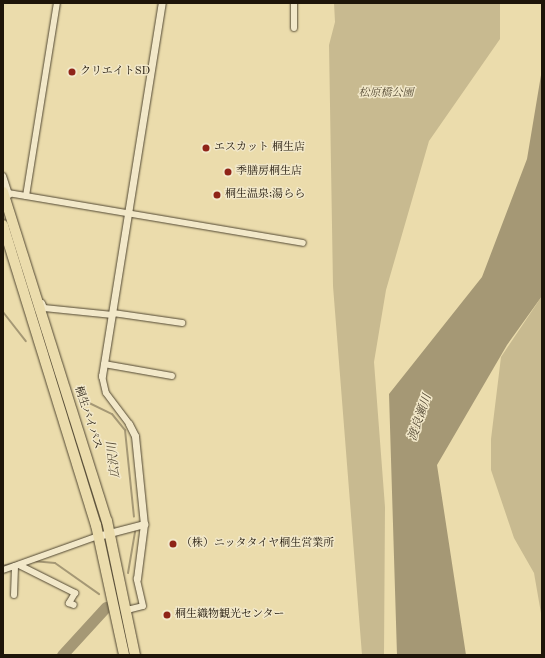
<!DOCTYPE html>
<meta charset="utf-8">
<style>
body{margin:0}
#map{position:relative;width:545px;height:658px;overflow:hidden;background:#ebdcac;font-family:"Old Standard TT","Noto Serif JP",serif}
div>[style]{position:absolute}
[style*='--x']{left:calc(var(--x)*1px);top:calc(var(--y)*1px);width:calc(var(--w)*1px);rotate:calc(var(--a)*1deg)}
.green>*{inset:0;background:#c8ba90}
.water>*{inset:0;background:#a59875}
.stream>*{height:2px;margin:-1px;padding:0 1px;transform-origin:1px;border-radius:1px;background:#a59875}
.river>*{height:11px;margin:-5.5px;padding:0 5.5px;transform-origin:5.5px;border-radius:5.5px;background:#a59875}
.roads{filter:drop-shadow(0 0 1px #514732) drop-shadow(0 0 1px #514732)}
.minor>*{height:6px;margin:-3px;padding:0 3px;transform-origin:3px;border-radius:3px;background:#f2e8c9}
.tertiary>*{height:7px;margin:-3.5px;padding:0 3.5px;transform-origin:3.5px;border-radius:3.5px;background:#f2e8c9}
.trunk>*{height:10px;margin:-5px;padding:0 5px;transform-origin:5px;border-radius:5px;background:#ebdcac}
.dots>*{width:11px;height:11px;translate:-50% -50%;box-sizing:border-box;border:2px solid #f2e8c9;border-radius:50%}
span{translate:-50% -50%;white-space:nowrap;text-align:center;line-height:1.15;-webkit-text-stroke:3px #f2e8c9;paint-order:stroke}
.poi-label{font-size:11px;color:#1e1509}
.left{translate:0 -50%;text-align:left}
.park-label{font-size:11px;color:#5a4f38;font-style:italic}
.street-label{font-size:11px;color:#1e1509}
.water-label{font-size:12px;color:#544934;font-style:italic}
.frame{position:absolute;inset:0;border:4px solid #1e1509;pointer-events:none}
</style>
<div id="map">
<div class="green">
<div style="clip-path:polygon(334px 3px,500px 3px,500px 39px,429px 141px,386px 290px,374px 362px,385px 507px,384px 655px,362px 655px,333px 286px,329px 45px,335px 22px)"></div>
<div style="clip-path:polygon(542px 296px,542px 619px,534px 573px,514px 538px,491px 470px,491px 439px,501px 357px)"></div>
</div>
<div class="water">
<div style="clip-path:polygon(542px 69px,542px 296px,507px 345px,437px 465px,466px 655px,397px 655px,389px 394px,482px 277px,527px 159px)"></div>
</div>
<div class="stream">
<div style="--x:3;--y:312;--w:37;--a:52"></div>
<div style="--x:81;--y:399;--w:34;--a:26"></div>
<div style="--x:112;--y:414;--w:21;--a:51"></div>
<div style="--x:125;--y:430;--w:87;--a:84.1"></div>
<div style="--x:33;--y:561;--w:22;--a:5"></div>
<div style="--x:55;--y:563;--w:54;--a:35.2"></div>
<div style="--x:3;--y:566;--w:16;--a:-14"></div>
<div style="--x:128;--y:573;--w:42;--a:-80.3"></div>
</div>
<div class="river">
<div style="--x:62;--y:655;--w:65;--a:-47.5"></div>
</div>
<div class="roads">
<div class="minor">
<div style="--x:294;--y:28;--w:25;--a:-90"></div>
<div style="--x:3;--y:176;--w:20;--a:72"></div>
<div style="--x:8;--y:193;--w:299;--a:9.6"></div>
<div style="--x:26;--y:196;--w:195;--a:-80.9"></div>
<div style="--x:42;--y:303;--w:5;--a:68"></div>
<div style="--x:44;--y:308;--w:69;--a:5.8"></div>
<div style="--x:113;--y:313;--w:70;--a:8.2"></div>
<div style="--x:104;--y:364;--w:69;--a:10"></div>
<div style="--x:102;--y:376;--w:17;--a:77"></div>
<div style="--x:106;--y:393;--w:39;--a:53"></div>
<div style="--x:19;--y:565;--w:63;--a:26.6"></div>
<div style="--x:75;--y:593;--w:12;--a:121"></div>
<div style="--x:69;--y:603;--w:5;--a:22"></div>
<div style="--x:3;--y:570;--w:101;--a:-19.7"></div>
<div style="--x:14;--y:595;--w:29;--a:-88"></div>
<div style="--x:127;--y:610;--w:16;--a:-14"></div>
<div style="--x:143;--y:606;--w:28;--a:-103"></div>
</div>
<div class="tertiary">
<div style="--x:102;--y:376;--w:378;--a:-80.9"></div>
<div style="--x:129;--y:424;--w:13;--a:63"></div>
<div style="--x:135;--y:436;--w:88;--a:84.2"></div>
<div style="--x:144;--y:524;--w:55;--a:97.3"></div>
<div style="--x:98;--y:536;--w:48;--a:-14.6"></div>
</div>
<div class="trunk">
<div style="--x:3;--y:192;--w:345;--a:72.5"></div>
<div style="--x:107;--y:521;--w:137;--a:78.2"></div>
<div style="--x:3;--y:225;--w:314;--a:72.8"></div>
<div style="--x:96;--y:525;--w:133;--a:77.8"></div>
</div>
</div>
<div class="dots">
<div style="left:72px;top:72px;background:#8f2418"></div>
<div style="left:206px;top:148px;background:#8f2418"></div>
<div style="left:228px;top:172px;background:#8f2418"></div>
<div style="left:217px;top:195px;background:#8f2418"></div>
<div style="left:173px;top:544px;background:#8f2418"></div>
<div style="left:167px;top:615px;background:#8f2418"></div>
</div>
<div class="poi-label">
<span class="left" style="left:80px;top:72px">クリエイトSD</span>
<span class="left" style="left:214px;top:148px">エスカット 桐生店</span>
<span class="left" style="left:236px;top:172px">季膳房桐生店</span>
<span class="left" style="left:225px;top:195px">桐生温泉;湯らら</span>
<span class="left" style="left:181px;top:544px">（株）ニッタタイヤ桐生営業所</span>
<span class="left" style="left:175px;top:615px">桐生織物観光センター</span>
</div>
<div class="park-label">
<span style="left:386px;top:94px">松原橋公園</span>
</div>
<div class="street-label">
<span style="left:87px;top:418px;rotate:72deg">桐生バイパス</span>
</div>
<div class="water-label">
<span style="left:421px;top:418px;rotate:-71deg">渡良瀬川</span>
<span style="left:115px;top:460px;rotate:-96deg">広沢川</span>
</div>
<div class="frame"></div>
</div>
